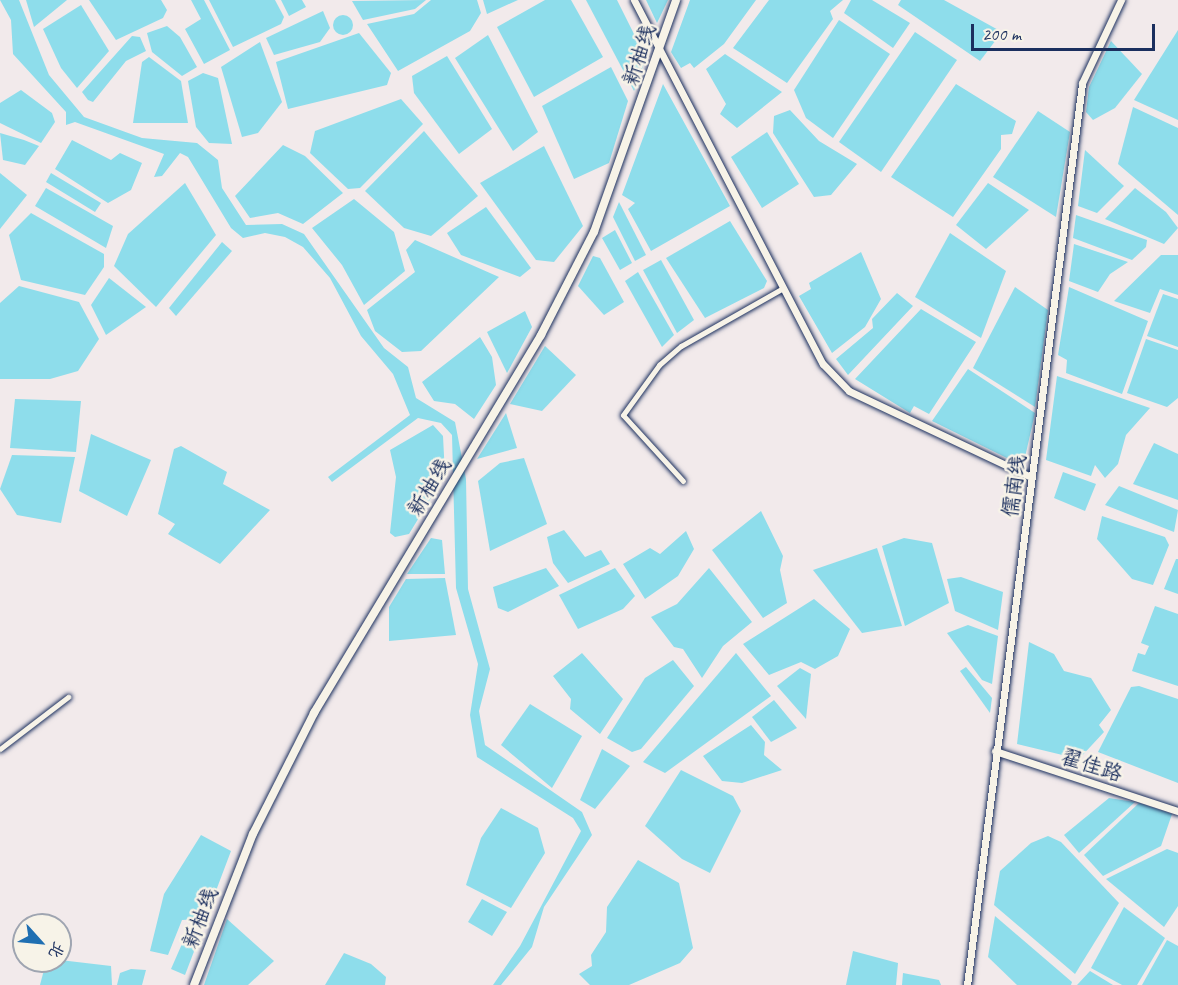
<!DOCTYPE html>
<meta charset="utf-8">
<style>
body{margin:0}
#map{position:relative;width:1178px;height:985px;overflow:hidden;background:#f2eaeb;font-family:Caveat,"LXGW WenKai TC",sans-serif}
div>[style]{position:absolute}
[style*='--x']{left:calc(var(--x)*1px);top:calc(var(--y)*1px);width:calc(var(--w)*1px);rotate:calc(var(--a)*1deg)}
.water>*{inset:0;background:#8eddeb}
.round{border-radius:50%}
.roads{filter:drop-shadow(0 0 2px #1b2f5e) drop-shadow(0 0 2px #1b2f5e)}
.minor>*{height:5px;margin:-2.5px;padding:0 2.5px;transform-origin:2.5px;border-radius:2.5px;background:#f7f3e8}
.tertiary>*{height:7px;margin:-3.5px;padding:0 3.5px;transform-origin:3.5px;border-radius:3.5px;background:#f7f3e8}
.secondary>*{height:8px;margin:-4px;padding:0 4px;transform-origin:4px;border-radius:4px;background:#f7f3e8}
span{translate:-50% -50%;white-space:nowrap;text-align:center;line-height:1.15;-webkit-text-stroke:5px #f7f3e8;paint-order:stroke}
.street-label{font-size:21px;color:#1b2f5e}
.north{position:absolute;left:12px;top:913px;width:60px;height:60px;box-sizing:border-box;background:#f7f3e8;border:2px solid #9fa5b1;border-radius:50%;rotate:117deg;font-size:16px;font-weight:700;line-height:24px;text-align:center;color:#1b2f5e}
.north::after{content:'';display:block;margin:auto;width:21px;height:27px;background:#1f6fb2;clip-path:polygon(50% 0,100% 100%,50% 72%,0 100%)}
.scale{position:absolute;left:971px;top:24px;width:184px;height:27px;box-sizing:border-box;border:3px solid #1b2f5e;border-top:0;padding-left:8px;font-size:18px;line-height:21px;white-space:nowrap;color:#1b2f5e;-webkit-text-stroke:4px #f7f3e8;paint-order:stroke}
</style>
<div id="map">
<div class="water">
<div style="clip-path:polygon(0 0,19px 0,49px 75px,84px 117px,142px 138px,197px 143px,218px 160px,222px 188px,246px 225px,282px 224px,304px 234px,384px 348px,408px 367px,416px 398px,455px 422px,466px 479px,468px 589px,490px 669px,479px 711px,485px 745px,582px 812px,592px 835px,544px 907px,532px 947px,501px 985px,493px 985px,520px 946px,581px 831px,573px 818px,477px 757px,470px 715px,478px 664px,456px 588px,452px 435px,441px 423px,418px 418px,332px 482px,328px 477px,410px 415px,393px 374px,361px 336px,330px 278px,303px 247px,285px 237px,265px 233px,243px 238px,231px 228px,188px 157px,180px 153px,162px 176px,154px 177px,164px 154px,75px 122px,66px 125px,66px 112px,13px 54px,11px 20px)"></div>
<div style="clip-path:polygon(26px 0,67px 0,34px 27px)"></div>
<div style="clip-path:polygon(89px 0,161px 0,167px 10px,163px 18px,116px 40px)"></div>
<div style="clip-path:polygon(191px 0,204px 0,230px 50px,204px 64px,185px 29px,201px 19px)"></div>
<div style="clip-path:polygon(209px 0,275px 0,284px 17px,281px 24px,233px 47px)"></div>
<div style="clip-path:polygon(281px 0,302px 0,306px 7px,289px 16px)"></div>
<div style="clip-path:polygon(426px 0,415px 9px,363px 20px,352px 1px)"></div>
<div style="clip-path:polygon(431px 0,477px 0,481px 13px,470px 31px,398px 71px,367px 24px,414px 14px)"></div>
<div style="clip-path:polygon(483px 0,518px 0,487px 14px)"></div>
<div style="clip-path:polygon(545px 0,571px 0,603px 57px,534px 97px,497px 27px)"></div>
<div style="clip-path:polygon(586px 0,617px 0,646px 58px,634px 91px)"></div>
<div style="clip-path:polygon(646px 0,668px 0,657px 23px)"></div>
<div style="clip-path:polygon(690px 0,756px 0,724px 44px,694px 68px,690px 63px,681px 68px,671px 52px)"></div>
<div style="clip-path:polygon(769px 0,843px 0,830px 11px,833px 19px,787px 83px,733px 48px)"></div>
<div style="clip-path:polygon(851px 0,872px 0,910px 23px,893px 48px,844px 13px)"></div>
<div style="clip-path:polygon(901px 0,944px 0,1002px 32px,980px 61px,898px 5px)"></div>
<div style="clip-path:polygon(81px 5px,109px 51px,77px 88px,61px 68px,43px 29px)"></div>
<div style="clip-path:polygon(323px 11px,330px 28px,320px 42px,274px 55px,266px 38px)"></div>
<div class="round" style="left:333px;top:15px;width:20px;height:20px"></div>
<div style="clip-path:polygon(839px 20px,890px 54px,833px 138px,806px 118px,794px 90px)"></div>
<div style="clip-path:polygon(167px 26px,180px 37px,197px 67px,182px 76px,152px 52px,147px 33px)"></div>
<div style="clip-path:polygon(1178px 30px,1178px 120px,1134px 100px)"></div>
<div style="clip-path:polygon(915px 32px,957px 60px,881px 172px,839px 142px)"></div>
<div style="clip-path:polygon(359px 33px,391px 73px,387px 85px,288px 109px,276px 62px)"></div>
<div style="clip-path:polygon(488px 35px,538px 132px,513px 151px,455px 58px)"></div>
<div style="clip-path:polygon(132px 36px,140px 37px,146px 51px,126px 61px,93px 102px,88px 100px,82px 92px)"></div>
<div style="clip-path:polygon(1111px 41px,1142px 74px,1115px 108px,1093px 120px,1086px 112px,1089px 87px)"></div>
<div style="clip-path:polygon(260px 42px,282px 102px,258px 133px,242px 137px,221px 67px)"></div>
<div style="clip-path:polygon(725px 54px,782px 92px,737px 128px,720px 114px,726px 104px,706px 69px)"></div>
<div style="clip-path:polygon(447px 56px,492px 129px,459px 154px,414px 93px,412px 76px)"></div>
<div style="clip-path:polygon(149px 57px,181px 81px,188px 123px,133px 123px,142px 62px)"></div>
<div style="clip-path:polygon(611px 67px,628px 101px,609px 163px,574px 179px,542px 106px)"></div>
<div style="clip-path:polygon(203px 73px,218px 78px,232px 144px,209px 143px,196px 127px,188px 81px)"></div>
<div style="clip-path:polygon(663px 84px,730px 206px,651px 251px,628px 209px,635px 203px,622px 195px)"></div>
<div style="clip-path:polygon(956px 84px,1016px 121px,1012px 134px,1001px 135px,1001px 149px,953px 217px,891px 177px)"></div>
<div style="clip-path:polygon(21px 90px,52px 113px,55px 122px,41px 143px,0 123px,0 103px)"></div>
<div style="clip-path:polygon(401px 99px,423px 124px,360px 188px,348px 189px,310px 153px,315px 131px)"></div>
<div style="clip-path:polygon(1133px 107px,1178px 128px,1178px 215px,1118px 164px)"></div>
<div style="clip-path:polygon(790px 110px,819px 141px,857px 164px,831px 195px,814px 197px,773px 133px,774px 116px)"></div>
<div style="clip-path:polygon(1038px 111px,1070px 132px,1056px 217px,993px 177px)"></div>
<div style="clip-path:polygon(424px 131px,478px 196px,431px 236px,404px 228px,365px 191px)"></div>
<div style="clip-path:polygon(767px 132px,799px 184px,762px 208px,731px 157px)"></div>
<div style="clip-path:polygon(0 133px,24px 140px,39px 146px,25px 165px,3px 160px)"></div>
<div style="clip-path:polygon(72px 140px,111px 160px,120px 153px,142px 163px,131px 190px,108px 203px,55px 169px)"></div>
<div style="clip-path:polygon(283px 145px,305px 156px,343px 193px,303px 224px,278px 213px,250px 218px,235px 196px)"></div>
<div style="clip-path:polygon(544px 146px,583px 226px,554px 262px,536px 260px,480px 183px)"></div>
<div style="clip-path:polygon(1085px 150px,1124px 186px,1097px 213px,1078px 206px)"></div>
<div style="clip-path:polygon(0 173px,27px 195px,0 229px)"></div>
<div style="clip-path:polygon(51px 173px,101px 203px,95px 212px,46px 182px)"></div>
<div style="clip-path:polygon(185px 183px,216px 235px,156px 307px,114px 266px,128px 234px)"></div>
<div style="clip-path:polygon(988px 183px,1029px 210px,986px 249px,956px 225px)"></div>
<div style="clip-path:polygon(46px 188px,113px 226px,106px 248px,35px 206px)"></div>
<div style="clip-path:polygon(1135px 188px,1166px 212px,1178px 228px,1164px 244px,1105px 219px)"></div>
<div style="clip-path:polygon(354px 199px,394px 232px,405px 271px,364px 305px,342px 265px,312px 228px)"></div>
<div style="clip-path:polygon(619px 202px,646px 255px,635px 261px,613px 217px)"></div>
<div style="clip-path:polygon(486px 207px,531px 268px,520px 277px,461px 255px,447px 233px)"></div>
<div style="clip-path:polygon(31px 213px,104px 254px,104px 267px,85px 295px,21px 280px,9px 235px)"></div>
<div style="clip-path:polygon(1076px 215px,1147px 240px,1146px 247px,1132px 260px,1073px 238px)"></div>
<div style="clip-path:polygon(730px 221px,767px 281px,764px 288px,705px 318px,666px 258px)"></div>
<div style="clip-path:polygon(615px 230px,632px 263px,620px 270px,602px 238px)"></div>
<div style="clip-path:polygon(950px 233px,1006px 271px,981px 338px,915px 297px)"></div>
<div style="clip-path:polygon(415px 240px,499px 277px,421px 351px,402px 352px,375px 331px,367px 310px,415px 272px,406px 250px)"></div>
<div style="clip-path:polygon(222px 242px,232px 251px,176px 316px,169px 308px)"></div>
<div style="clip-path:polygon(1074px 244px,1128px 262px,1110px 274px,1098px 292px,1069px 281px)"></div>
<div style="clip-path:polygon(861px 252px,881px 299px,865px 327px,832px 353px,799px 296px,811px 289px,809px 283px)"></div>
<div style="clip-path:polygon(1161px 255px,1178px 255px,1178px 295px,1160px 289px,1150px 313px,1114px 301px)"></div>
<div style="clip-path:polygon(593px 256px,600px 258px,624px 302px,604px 315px,578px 286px)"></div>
<div style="clip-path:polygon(661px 260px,694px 320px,677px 333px,643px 270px)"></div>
<div style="clip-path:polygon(638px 272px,674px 335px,662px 347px,625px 281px)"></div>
<div style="clip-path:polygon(109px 278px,146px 307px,106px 335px,91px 305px)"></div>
<div style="clip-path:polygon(19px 286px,79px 302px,99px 339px,78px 371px,50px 379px,0 379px,0 303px)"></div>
<div style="clip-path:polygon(1015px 287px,1048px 310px,1035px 407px,973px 368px)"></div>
<div style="clip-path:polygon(1069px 287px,1148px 321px,1122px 394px,1066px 373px,1067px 360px,1058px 355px)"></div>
<div style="clip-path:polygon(897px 293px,913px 306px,848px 375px,836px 359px,873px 328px,872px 319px)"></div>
<div style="clip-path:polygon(1163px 294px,1178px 299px,1178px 347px,1147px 336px)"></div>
<div style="clip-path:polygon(921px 309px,976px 342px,929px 414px,914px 406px,910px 413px,855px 379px)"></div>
<div style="clip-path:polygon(525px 311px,532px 327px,507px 373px,487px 332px)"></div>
<div style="clip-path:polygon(480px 337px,492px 357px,496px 385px,474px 419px,455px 404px,434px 401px,422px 382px)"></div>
<div style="clip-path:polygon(1146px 339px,1178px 350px,1178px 398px,1167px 407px,1127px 393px)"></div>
<div style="clip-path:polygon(545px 346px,576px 375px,542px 411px,510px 404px)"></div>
<div style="clip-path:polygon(968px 369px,1035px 413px,1023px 466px,932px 421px)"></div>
<div style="clip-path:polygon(1057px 376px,1150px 408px,1126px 435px,1118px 464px,1105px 478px,1095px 465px,1091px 476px,1046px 460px)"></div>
<div style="clip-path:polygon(15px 399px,81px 401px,76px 452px,10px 448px)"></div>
<div style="clip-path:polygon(506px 413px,517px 448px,477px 459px)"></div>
<div style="clip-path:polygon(433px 425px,443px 436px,445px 475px,409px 534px,395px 537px,390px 533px,396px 477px,390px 450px)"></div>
<div style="clip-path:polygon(91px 434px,151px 460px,127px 516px,79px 491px)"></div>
<div style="clip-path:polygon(1154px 443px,1178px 454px,1178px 500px,1133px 484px)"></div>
<div style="clip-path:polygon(181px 446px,227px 472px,223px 484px,270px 510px,220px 564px,168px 534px,175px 524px,158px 514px,174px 449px)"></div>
<div style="clip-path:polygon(12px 455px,75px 457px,61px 523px,17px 515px,0 489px)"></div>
<div style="clip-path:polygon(524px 458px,547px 524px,490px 551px,478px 481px,500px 463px)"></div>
<div style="clip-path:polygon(1063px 472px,1096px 484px,1085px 511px,1054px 498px)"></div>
<div style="clip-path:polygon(1119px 486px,1178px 510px,1174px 532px,1105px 505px)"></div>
<div style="clip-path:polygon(761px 511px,783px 556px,780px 570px,787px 603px,763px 618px,712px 550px)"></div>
<div style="clip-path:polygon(1102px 516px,1165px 537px,1169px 545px,1153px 585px,1132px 579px,1097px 539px)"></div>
<div style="clip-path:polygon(564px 530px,585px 557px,601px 550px,610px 564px,568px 583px,553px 563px,547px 537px)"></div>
<div style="clip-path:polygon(686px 531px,694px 549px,678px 576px,645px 599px,623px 564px,650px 548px,660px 554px)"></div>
<div style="clip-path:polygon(431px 538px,442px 540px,445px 574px,407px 574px)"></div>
<div style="clip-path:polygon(904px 538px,932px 543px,949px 603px,905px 626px,882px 546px)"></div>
<div style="clip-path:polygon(877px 548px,902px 626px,862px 633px,813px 570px)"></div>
<div style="clip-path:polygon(1176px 559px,1178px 559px,1178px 594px,1164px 589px)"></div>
<div style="clip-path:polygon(546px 568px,559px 586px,508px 612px,498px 608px,493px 587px)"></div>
<div style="clip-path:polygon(615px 568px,635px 596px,623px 609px,578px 629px,559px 595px)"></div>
<div style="clip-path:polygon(709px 568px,752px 622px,723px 646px,702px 678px,683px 649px,674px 647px,651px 617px,677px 604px)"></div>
<div style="clip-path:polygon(961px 577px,1003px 592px,998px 630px,955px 611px,947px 579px)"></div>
<div style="clip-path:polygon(445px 578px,456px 635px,389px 641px,389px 607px,406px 579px)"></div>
<div style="clip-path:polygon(814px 599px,850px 629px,838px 656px,815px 669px,801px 662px,769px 675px,743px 644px)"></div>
<div style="clip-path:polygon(1155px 606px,1178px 614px,1178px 686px,1132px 671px,1138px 653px,1145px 655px,1149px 646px,1141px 643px)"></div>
<div style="clip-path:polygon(968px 625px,998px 636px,992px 684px,982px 680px,947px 633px)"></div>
<div style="clip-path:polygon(1029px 642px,1054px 654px,1064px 671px,1091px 678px,1111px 710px,1099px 725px,1104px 732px,1079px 759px,1017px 744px)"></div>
<div style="clip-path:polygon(582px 653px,623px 699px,600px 734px,570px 709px,571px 699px,553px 676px)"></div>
<div style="clip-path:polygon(736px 653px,771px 696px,665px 773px,643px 762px)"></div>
<div style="clip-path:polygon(673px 660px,694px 686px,641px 749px,632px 752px,607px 738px,645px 678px)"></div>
<div style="clip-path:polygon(966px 667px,992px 698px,990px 713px,960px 671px)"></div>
<div style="clip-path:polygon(800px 668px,811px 674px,806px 719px,777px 686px)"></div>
<div style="clip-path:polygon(1139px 686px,1178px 699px,1178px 783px,1098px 752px,1131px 687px)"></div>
<div style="clip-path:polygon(774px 700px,797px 728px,771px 742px,752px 717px)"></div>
<div style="clip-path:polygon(530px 704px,582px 736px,552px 788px,501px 745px)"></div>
<div style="clip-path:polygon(751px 725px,765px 742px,764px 755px,782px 770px,742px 783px,722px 781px,703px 756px)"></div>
<div style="clip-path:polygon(602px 749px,630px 766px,595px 809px,580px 800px)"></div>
<div style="clip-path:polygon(681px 770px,733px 796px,741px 811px,710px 873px,682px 859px,645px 826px)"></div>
<div style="clip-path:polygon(1109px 798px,1135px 802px,1079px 853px,1064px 835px)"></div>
<div style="clip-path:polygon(1139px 803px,1172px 814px,1161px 846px,1103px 876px,1084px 855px)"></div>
<div style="clip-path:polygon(501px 808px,538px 828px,545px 853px,511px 908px,466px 885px,481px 838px)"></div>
<div style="clip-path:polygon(201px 835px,231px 851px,211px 904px,198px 919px,182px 920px,168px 955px,150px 951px,164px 894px)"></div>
<div style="clip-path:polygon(1048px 836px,1061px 842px,1119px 903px,1075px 974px,994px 905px,1000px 871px,1031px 843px)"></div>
<div style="clip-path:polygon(1167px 849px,1178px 853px,1178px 906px,1164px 927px,1106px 879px)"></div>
<div style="clip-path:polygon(638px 860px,679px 883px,693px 948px,680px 963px,629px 985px,590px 985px,579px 974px,592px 966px,591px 955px,606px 932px,607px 907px)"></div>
<div style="clip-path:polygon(482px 899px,507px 912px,492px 936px,468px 922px)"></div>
<div style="clip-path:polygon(1124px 907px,1165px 938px,1137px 985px,1122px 985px,1091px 968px)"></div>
<div style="clip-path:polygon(995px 916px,1072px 982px,1071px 985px,1017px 985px,988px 957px)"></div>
<div style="clip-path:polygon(227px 919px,274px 961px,248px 985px,204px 985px)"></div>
<div style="clip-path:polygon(185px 937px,198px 941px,185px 975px,171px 969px)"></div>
<div style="clip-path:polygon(1167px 940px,1178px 946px,1178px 985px,1142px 985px)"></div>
<div style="clip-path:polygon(853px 951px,898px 963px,896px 985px,846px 985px)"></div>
<div style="clip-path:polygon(344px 953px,371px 964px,386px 977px,385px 985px,325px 985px)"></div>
<div style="clip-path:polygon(60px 960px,111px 966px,112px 985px,40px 985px,45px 966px)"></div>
<div style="clip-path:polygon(131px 969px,146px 970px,142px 985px,117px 985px,120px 973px)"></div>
<div style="clip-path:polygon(1090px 971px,1113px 985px,1077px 985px)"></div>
<div style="clip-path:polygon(903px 973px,939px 980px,941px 985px,902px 985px)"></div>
</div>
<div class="roads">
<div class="minor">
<div style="--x:683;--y:481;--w:89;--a:-132.3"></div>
<div style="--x:623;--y:415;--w:62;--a:-54.2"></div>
<div style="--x:659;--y:365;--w:29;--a:-41"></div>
<div style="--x:681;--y:346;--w:117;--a:-29.6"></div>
<div style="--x:0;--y:749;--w:86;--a:-37.4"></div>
</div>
<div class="tertiary">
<div style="--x:634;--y:0;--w:410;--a:62.6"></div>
<div style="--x:823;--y:364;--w:37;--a:46"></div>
<div style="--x:849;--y:391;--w:201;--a:25.3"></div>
<div style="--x:995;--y:751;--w:193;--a:18.2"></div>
<div style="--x:967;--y:985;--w:909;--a:-82.73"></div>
<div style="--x:1082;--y:83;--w:92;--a:-64.8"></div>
</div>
<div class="secondary">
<div style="--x:194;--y:985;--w:162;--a:-68.7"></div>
<div style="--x:253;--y:834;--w:136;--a:-63.2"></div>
<div style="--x:314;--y:713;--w:441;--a:-59"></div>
<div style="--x:541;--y:335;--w:116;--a:-62.8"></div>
<div style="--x:594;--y:232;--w:246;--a:-70.5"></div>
</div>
</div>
<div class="street-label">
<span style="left:639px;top:55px;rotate:-72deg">新柚线</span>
<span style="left:1014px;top:486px;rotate:-82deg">儒南线</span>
<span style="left:429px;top:487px;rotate:-59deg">新柚线</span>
<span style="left:1092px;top:765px;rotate:18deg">翟佳路</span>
<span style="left:200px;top:918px;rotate:-69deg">新柚线</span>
</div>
<div class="north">北</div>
<div class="scale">200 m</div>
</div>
